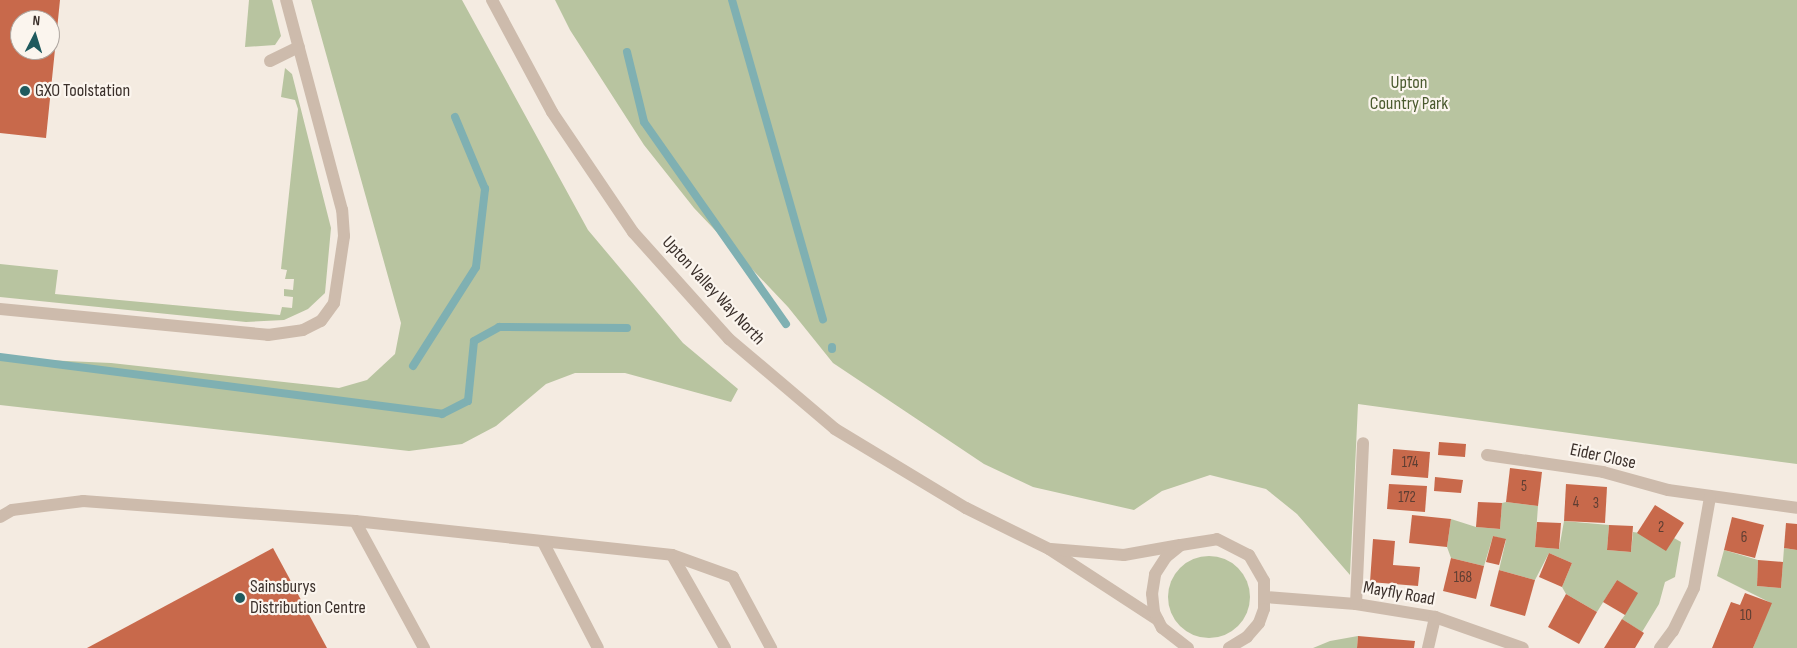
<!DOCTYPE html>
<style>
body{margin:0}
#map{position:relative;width:1797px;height:648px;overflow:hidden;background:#f4ebe1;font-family:"Sofia Sans Condensed",sans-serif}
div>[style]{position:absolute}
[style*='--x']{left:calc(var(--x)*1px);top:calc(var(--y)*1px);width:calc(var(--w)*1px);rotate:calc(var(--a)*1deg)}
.green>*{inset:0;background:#b8c4a0}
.round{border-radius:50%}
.stream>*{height:8px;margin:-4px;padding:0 4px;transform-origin:4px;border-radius:4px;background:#7fb0b2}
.building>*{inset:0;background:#c8694b}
.minor>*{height:12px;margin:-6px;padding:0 6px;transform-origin:6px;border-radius:6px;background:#cdbbac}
.dots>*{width:14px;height:14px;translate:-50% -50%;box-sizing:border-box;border:2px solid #fbf5ee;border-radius:50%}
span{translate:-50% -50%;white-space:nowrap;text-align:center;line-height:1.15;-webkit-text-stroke:4.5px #fbf5ee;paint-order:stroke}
.number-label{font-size:15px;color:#5e3e33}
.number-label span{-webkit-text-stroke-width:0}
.park-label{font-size:18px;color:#4a5a2e}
.poi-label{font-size:18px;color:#3b302b}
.left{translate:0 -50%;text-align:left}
.street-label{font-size:18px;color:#3b302b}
.north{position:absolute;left:10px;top:10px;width:50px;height:50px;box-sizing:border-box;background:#fbf5ee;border:1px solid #aea6a0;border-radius:50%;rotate:5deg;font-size:14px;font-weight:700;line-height:20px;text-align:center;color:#3b302b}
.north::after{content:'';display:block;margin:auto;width:18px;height:22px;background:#1f5a5e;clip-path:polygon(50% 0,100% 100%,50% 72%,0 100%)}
</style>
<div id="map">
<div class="green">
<div style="clip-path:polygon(249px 0,272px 0,281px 36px,275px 45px,245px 47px)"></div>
<div style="clip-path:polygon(311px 0,462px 0,588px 230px,683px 343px,738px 389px,731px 402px,625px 373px,575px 373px,546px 384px,496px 426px,462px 444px,409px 451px,0 405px,0 358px,111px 363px,339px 388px,367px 380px,395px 354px,401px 323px)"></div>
<div style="clip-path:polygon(555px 0,1797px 0,1797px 464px,1358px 404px,1350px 575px,1297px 514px,1266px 489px,1210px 475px,1162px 491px,1134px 510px,1033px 487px,984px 464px,833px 363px,788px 307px,694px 208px,644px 145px,570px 30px)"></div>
<div style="clip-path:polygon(285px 68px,292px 74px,331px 228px,325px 293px,308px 309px,284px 320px,246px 322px,0 297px,0 264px,58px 270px,55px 294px,280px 315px,282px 307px,292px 308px,293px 297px,284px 296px,284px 289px,293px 290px,294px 279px,285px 279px,287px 270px,281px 269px,298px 109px,295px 100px,281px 97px)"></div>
<div style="clip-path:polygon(1506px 502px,1538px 506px,1535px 547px,1559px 549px,1564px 521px,1609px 525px,1607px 550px,1631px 552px,1633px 532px,1674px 538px,1681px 542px,1675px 577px,1665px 582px,1659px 604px,1642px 632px,1622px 619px,1625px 615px,1617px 580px,1597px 612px,1566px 594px,1562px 587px,1572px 563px,1549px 553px,1535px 580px,1499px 570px,1506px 540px,1493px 536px,1484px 566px,1451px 558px,1447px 547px,1451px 519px,1476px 527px,1500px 529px,1502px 503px)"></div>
<div style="clip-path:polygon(1784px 548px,1797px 550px,1797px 648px,1753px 648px,1771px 603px,1717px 576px,1724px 550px,1758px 560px,1757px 586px,1781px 588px)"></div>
<div class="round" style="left:1168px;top:556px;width:82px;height:82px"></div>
<div style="clip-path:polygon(1358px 636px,1357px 648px,1313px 648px,1330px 641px)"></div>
</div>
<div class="stream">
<div style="--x:732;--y:0;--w:332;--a:74.1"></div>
<div style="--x:627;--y:52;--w:72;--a:76.3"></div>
<div style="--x:644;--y:122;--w:247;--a:54.9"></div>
<div style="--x:832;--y:347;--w:2;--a:90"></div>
<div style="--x:0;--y:357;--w:446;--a:7.3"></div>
<div style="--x:442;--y:414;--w:29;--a:-27"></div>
<div style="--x:468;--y:401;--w:60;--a:-84.3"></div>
<div style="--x:474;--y:341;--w:29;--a:-29"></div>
<div style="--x:499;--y:327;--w:128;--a:0.4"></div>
<div style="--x:413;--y:366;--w:117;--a:-57.5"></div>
<div style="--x:476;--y:267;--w:79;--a:-83.4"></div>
<div style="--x:485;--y:189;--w:78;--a:-112.6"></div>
</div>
<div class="building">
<div style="clip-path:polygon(evenodd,0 0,60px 0,46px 138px,0 133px,0 0,20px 20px,50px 20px,50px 50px,20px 50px,20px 20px)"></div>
<div style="clip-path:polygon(1439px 442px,1466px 444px,1465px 457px,1438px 455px)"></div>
<div style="clip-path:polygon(1393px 449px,1430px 452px,1428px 478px,1391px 475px)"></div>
<div style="clip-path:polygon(1510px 468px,1542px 472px,1538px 506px,1506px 502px)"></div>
<div style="clip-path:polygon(1435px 477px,1463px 480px,1461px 493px,1434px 491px)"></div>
<div style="clip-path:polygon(1389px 484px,1427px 486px,1425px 512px,1387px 509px)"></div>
<div style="clip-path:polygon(1566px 484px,1607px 487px,1605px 523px,1564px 521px)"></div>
<div style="clip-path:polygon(1478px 502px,1502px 503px,1500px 529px,1476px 527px)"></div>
<div style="clip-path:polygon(1655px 505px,1684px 523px,1666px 551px,1637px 533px)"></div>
<div style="clip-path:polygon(1412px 515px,1451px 519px,1447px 547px,1409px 543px)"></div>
<div style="clip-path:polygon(1732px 517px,1764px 525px,1755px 558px,1724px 550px)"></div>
<div style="clip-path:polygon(1537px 522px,1561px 523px,1559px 549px,1535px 547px)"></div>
<div style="clip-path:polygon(1786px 523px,1797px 524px,1797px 550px,1784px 548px)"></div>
<div style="clip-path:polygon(1609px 525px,1633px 526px,1631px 552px,1607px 550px)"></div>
<div style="clip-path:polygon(1493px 536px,1506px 539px,1499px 565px,1486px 562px)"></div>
<div style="clip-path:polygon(1373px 539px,1395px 541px,1393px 565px,1420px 567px,1418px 586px,1370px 582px)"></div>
<div style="clip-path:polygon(273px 548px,327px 648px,87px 648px)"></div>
<div style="clip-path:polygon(1549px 553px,1572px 563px,1562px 587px,1539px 577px)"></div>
<div style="clip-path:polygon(1451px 558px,1484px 566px,1476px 599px,1443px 591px)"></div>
<div style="clip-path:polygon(1758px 560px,1783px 562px,1781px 588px,1757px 586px)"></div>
<div style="clip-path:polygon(1499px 570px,1535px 580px,1525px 616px,1490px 606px)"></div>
<div style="clip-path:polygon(1617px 580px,1638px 593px,1625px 615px,1603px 602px)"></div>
<div style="clip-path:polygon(1745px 593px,1772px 603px,1753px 648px,1712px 648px,1731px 602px,1740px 605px)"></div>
<div style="clip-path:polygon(1566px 594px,1597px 612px,1579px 644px,1548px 627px)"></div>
<div style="clip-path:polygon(1622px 619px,1644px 633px,1635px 648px,1604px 648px)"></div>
<div style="clip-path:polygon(1358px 636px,1415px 641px,1414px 648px,1357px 648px)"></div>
</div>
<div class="minor">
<div style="--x:492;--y:0;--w:127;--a:61.8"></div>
<div style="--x:552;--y:112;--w:145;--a:56"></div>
<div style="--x:633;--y:232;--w:144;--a:48.1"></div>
<div style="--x:729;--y:339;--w:139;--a:40.3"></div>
<div style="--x:835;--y:429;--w:153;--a:31.1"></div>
<div style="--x:966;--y:508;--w:93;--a:26.3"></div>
<div style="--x:1049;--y:549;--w:130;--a:33.1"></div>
<div style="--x:270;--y:61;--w:32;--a:-26"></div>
<div style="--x:0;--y:309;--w:269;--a:5.5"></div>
<div style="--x:268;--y:335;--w:35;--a:-8"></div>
<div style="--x:303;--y:330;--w:20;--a:-27"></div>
<div style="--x:321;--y:321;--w:22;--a:-54"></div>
<div style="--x:334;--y:303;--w:68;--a:-81.5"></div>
<div style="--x:344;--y:236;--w:26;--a:-94"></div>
<div style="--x:342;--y:210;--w:217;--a:-104.9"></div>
<div style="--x:1487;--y:455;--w:117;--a:8.3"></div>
<div style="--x:1603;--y:472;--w:67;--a:15.5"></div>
<div style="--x:1668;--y:490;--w:130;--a:7.9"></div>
<div style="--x:0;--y:517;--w:14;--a:-30"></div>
<div style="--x:12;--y:510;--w:72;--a:-7.2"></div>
<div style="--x:83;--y:501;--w:273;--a:4.2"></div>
<div style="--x:355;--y:521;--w:319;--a:6.1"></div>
<div style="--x:672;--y:555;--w:107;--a:60.3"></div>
<div style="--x:355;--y:521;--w:145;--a:61.5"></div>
<div style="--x:543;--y:542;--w:119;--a:62.6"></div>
<div style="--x:1051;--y:549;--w:73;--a:4.7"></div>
<div style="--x:1124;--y:555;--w:57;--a:-10.1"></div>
<div style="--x:672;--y:555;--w:65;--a:19.8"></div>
<div style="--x:733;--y:577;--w:81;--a:61.8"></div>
<div style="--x:1265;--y:597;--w:91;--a:4.4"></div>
<div style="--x:1356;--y:604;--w:80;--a:9.3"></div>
<div style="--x:1435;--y:617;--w:93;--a:19.4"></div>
<div style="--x:1356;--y:604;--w:161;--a:-87.5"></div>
<div style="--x:1188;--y:648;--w:33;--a:-142"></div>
<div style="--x:1162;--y:628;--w:18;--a:-117"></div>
<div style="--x:1154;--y:612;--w:18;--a:-96"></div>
<div style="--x:1152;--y:594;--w:20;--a:-81"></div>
<div style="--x:1155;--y:574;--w:20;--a:-57"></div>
<div style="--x:1166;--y:557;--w:19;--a:-39"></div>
<div style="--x:1181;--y:545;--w:36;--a:-9"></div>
<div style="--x:1217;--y:539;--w:36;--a:27"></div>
<div style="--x:1249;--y:555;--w:30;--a:60"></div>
<div style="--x:1264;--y:581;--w:28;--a:90"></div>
<div style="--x:1264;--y:609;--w:15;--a:110"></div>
<div style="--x:1259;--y:623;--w:18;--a:131"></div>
<div style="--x:1247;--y:637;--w:21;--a:149"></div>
<div style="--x:1428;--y:648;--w:32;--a:-77"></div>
<div style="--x:1660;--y:648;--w:21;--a:-53"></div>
<div style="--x:1673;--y:631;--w:48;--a:-64"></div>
<div style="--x:1694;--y:588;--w:92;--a:-80"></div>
</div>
<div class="dots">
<div style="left:25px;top:91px;background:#1f5a5e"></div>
<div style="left:240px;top:598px;background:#1f5a5e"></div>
</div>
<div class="number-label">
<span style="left:1410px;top:463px">174</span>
<span style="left:1524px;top:487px">5</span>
<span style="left:1407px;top:498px">172</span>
<span style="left:1576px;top:503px">4</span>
<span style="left:1596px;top:504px">3</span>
<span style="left:1661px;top:528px">2</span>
<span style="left:1744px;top:538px">6</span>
<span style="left:1463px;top:578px">168</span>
<span style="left:1746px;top:616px">10</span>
</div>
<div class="park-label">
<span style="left:1409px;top:94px">Upton<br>Country Park</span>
</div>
<div class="poi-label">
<span class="left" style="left:35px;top:91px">GXO Toolstation</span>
<span class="left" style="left:250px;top:598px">Sainsburys<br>Distribution Centre</span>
</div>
<div class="street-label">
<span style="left:713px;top:291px;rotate:47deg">Upton Valley Way North</span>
<span style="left:1603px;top:457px;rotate:12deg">Eider Close</span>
<span style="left:1399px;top:594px;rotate:10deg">Mayfly Road</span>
</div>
<div class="north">N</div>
</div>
